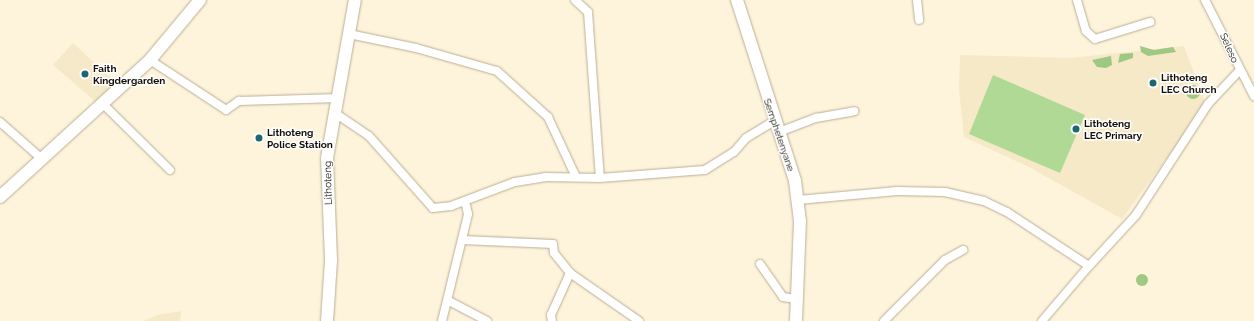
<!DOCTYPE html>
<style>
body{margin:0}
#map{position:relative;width:1254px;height:321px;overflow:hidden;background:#fef4db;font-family:Raleway,sans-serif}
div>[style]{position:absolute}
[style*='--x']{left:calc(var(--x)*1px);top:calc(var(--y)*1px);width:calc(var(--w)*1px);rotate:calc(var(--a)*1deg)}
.built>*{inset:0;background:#f5e9c8}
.green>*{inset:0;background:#b0d995}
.forest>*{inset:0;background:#9fc883}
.round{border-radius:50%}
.roads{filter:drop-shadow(0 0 1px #b8ae96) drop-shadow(0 0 1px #b8ae96)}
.street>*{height:8px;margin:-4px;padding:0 4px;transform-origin:4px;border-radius:4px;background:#fff}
.secondary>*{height:12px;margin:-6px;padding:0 6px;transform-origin:6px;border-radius:6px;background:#fff}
.dots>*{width:11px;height:11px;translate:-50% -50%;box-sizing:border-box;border:2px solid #fff;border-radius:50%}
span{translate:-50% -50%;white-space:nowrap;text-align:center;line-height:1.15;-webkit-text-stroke:3px #fff;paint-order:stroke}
.street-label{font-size:10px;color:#141008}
.poi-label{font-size:10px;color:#141008;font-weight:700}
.left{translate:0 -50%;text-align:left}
</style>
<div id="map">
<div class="built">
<div style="clip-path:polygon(73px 43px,117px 84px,97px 103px,53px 65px)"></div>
<div style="clip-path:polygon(1184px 46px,1206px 105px,1122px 219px,1029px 167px,964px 137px,959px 90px,960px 55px,1070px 58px)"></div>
<div style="clip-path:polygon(181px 311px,180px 321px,144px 321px,157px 315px)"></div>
</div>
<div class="green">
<div style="clip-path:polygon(993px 75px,1085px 115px,1060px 173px,969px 134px)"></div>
</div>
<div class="forest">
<div style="clip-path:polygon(1140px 46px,1154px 50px,1173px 47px,1176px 52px,1148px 56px,1141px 52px)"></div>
<div style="clip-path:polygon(1133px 53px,1133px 58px,1118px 63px,1120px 54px)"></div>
<div style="clip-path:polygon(1111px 56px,1112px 65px,1106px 68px,1097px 67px,1092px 60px)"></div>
<div class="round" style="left:1186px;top:85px;width:14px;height:14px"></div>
<div class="round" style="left:1136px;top:274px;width:12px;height:12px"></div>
</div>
<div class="roads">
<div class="street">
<div style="--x:575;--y:0;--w:18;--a:43"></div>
<div style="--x:588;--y:12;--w:166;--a:85.9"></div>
<div style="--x:917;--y:0;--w:20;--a:84"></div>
<div style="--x:1077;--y:0;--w:32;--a:74"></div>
<div style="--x:1086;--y:31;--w:12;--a:42"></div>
<div style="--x:1095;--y:39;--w:58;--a:-17.2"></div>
<div style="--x:1205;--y:0;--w:108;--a:63"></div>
<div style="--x:349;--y:34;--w:68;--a:11.8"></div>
<div style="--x:416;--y:48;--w:84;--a:15.9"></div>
<div style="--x:497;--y:71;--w:69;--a:42"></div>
<div style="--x:548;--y:117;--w:64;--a:65"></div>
<div style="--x:150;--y:60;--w:91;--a:33.3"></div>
<div style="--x:226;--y:110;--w:16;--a:-35"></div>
<div style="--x:239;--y:101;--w:100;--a:-1.7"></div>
<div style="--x:103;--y:104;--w:94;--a:44.6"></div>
<div style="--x:335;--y:113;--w:41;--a:34.1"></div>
<div style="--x:369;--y:136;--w:96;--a:48.4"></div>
<div style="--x:433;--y:208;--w:18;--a:-6"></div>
<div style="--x:451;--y:206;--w:68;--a:-20.6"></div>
<div style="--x:515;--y:182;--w:30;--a:-9"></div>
<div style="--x:545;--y:177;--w:55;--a:1"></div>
<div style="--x:600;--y:178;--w:105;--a:-4.4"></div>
<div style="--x:705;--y:170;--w:34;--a:-32"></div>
<div style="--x:734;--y:152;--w:18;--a:-49"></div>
<div style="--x:746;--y:138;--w:33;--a:-31"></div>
<div style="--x:0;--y:122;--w:56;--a:41.4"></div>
<div style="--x:779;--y:132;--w:40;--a:-21"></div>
<div style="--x:816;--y:118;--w:39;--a:-10"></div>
<div style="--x:798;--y:200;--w:99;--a:-5.2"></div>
<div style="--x:897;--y:191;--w:48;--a:1.2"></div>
<div style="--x:945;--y:192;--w:40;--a:13"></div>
<div style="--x:984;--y:201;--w:25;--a:26"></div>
<div style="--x:1007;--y:212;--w:98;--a:33.4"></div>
<div style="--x:1089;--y:266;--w:69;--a:-47.3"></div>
<div style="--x:1136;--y:215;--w:132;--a:-57"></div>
<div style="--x:1208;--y:104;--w:45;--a:-46.8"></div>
<div style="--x:462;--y:240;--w:91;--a:2.5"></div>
<div style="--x:553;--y:244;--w:9;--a:84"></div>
<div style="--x:554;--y:253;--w:26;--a:51"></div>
<div style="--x:570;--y:273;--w:46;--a:114.3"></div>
<div style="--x:551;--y:315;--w:6;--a:81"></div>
<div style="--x:760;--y:264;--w:40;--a:55.1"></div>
<div style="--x:783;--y:297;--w:12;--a:9"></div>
<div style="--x:570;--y:273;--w:84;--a:34.8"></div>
<div style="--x:449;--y:301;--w:43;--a:27.8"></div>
<div style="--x:442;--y:321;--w:110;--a:-76.3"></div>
<div style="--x:468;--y:214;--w:13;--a:-103"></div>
<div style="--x:884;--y:321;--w:86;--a:-45"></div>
<div style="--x:945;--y:260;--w:21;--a:-29"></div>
<div style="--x:1042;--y:321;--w:72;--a:-49.5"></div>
</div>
<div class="secondary">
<div style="--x:737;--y:0;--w:190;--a:72.2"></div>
<div style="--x:795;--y:181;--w:40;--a:82.9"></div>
<div style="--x:800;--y:221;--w:100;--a:92.3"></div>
<div style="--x:0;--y:197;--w:203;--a:-42.4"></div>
<div style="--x:150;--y:60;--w:78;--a:-50.2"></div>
<div style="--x:327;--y:321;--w:61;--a:-86.2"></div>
<div style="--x:331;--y:260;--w:102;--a:-92.2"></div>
<div style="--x:327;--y:158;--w:160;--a:-80"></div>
</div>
</div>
<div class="dots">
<div style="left:85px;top:74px;background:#1b686d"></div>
<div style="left:1153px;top:83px;background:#1b686d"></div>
<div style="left:1076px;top:129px;background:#1b686d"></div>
<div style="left:259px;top:138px;background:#1b686d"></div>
</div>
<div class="street-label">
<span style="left:1229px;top:48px;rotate:66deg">Seleso</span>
<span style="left:779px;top:135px;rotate:71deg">Semphetenyane</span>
<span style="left:328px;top:183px;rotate:-91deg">Lithoteng</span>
</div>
<div class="poi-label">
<span class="left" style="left:93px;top:74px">Faith<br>Kingdergarden</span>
<span class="left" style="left:1161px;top:83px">Lithoteng<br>LEC Church</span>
<span class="left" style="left:1084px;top:129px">Lithoteng<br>LEC Primary</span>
<span class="left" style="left:267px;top:138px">Lithoteng<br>Police Station</span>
</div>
</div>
